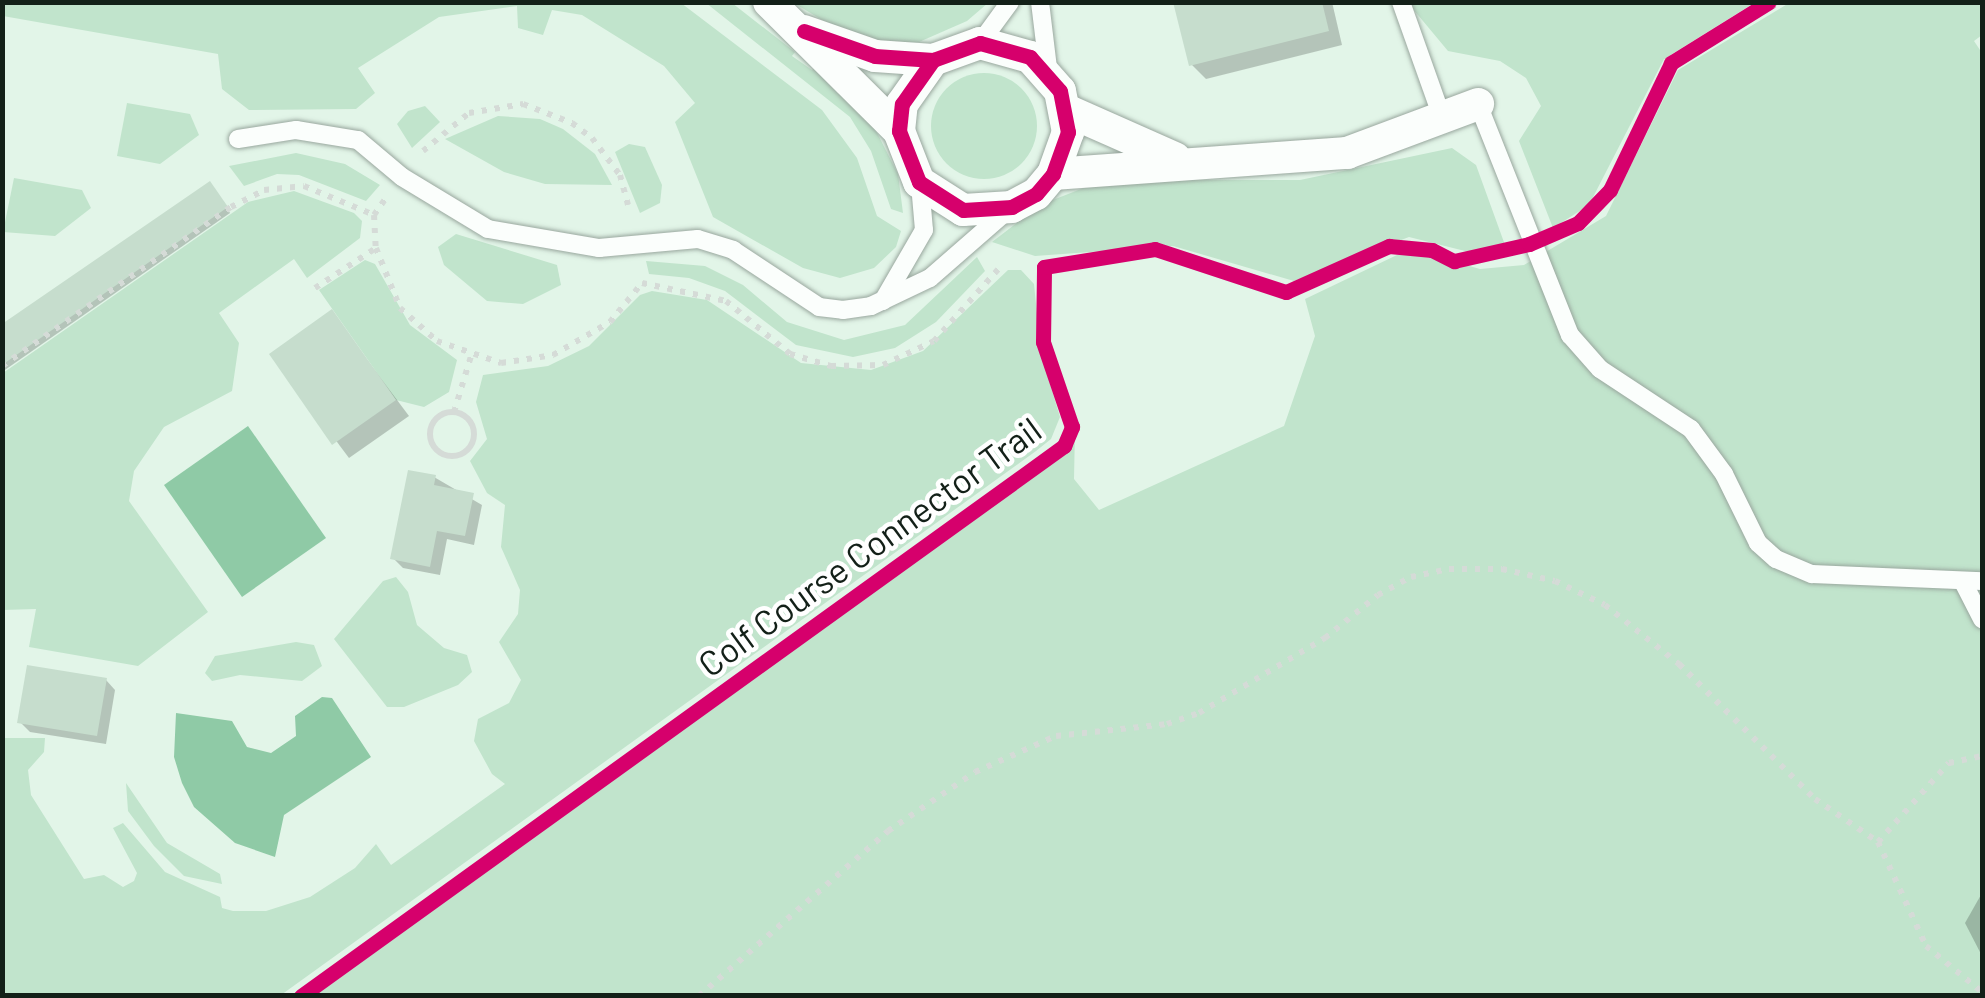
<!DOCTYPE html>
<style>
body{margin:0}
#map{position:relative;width:1985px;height:998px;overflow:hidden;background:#e2f5e8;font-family:Barlow,sans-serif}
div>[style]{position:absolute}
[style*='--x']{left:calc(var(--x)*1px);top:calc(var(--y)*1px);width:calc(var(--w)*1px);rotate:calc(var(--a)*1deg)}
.green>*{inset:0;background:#c1e4cc}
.round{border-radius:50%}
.water>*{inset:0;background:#8fcaa6}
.shadow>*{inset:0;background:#0003}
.building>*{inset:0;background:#c6ddcd}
.path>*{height:6px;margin-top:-3px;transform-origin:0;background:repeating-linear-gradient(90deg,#d5dbd7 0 5px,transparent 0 13px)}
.path>.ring{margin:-3px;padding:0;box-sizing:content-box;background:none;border:6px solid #d5dbd7;border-radius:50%}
.roads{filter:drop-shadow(0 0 2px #99a79e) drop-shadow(0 0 2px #99a79e)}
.service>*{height:18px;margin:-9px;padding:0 9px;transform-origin:9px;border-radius:9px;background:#fbfefc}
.minor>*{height:32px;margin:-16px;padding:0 16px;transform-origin:16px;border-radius:16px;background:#fbfefc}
.cycleway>*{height:15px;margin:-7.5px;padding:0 7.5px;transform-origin:7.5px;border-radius:7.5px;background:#d6006c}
span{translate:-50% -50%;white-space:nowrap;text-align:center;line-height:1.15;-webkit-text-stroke:9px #fff;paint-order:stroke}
.street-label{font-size:35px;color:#132018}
.frame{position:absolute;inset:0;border:5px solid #132018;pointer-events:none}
</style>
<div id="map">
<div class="green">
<div style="clip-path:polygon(2px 3px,681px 3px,822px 110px,857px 158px,877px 216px,901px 231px,896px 247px,874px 268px,840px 278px,803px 268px,713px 217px,675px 122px,695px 103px,664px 66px,582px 15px,552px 10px,543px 35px,518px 28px,517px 6px,439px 17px,358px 68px,375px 93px,356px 109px,249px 110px,222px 89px,218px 54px,3px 16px)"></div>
<div style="clip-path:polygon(706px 3px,732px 3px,795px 52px,792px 56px,812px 70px,816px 66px,871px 121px,898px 174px,903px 213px,891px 209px,871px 151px,850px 117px)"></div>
<div style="clip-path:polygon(794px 3px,988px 3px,967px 21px,919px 42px,885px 44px,850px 37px)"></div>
<div style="clip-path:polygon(1408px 3px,1754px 3px,1664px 59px,1589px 205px,1553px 228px,1519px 141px,1541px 106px,1526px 78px,1500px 61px,1448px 51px)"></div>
<div style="clip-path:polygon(1789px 3px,1982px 3px,1982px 35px,1974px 41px,1982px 53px,1982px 995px,308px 996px,1050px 460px,1075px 430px,1074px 479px,1099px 510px,1284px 426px,1315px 336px,1305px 299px,1397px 255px,1427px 254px,1480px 269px,1524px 265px,1606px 216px,1678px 70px)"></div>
<div class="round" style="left:931px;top:73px;width:106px;height:106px"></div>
<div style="clip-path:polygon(127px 103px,190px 114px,199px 135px,160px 164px,117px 156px)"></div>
<div style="clip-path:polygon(425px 106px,440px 122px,412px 148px,397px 124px,408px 111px)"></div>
<div style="clip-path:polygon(498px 116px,540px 119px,563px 129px,595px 154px,612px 185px,545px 184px,504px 172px,445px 139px)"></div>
<div style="clip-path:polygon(629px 144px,645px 147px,662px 185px,660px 203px,640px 213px,615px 152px)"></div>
<div style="clip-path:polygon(1452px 148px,1476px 165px,1505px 245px,1469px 252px,1409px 237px,1294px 281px,1173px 246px,1035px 256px,992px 242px,1040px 205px,1086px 187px,1137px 180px,1300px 180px)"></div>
<div style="clip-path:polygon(296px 153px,345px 164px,380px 185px,366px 201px,299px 175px,277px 174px,244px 186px,229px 166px)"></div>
<div style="clip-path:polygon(14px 178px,82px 190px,91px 208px,55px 236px,3px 232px)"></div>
<div style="clip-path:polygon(294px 191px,354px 213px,362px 221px,360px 238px,307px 278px,294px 259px,219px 313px,239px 343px,232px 391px,164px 427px,134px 471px,129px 501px,208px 612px,138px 666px,29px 647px,36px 609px,3px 610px,3px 373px,248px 202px)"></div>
<div style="clip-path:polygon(456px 234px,557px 265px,561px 285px,523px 304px,487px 301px,444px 265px,438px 247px)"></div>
<div style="clip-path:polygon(977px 257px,985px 271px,936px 322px,895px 348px,853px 357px,796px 345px,725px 291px,689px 278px,649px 274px,646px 261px,705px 266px,743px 285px,787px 322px,844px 340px,905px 325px)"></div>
<div style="clip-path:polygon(365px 260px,375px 264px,410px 325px,457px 360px,449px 392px,424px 407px,396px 400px,319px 290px)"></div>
<div style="clip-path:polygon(1008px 270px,1021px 270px,1034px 284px,1041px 354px,1060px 417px,1051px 439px,1036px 451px,281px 995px,3px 995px,3px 738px,45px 738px,44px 752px,28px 770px,31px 795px,84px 879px,104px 875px,123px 887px,134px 881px,137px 873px,113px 828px,123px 823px,165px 872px,220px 897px,222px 908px,233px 911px,266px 911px,310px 897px,355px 868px,376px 844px,391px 865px,505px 784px,492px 774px,474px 741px,478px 719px,509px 703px,521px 680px,499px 642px,518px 614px,520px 590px,501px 547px,505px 505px,487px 493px,470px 461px,487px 439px,476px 402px,483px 375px,548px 366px,589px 346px,640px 295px,652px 291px,707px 300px,801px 363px,871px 370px,923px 351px)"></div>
<div style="clip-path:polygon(396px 577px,408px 592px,417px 625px,444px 648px,467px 655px,472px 672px,458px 685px,404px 707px,387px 707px,334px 639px,383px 581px)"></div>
<div style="clip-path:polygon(296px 642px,314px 645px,322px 666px,302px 681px,240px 675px,212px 681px,205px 673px,215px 656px)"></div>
<div style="clip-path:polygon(126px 783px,167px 843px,220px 874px,222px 884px,184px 876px,154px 846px,128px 811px)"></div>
</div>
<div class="water">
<div style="clip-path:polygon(248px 426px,326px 538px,242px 597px,164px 485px)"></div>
<div style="clip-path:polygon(322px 697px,332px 698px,371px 757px,284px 815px,275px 857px,235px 843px,194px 807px,182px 783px,174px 757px,176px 713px,232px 721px,247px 747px,271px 753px,296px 736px,295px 716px)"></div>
</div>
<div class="shadow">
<div style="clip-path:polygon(1175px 2px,1332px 2px,1342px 45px,1206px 79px,1191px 64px)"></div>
<div style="clip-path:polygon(214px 188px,230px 213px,2px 372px,2px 327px)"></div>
<div style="clip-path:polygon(332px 313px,409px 416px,349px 458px,272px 355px)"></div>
<div style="clip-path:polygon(434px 477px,482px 505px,474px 545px,447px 539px,440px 575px,403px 568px,393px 558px)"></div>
<div style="clip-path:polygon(106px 680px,115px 690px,106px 744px,30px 732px,20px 722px)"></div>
<div style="clip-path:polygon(1982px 893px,1982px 956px,1965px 923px)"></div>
</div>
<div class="building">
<div style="clip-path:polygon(1173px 2px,1322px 2px,1329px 31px,1189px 66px)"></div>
<div style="clip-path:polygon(210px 181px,228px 207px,2px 365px,2px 324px)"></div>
<div style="clip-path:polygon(332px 309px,396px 400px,332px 445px,269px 354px)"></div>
<div style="clip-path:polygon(408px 470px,436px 475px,434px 485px,474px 493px,465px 536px,437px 531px,430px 567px,390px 559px)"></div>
<div style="clip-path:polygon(27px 665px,107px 678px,97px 736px,17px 723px)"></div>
</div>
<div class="path">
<div style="--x:423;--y:151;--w:60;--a:-39.6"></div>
<div style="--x:469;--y:113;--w:55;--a:-9.5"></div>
<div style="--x:523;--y:104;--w:53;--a:21.2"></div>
<div style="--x:572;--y:123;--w:25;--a:37"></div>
<div style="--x:592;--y:138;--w:46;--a:52.9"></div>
<div style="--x:620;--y:175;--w:31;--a:75"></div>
<div style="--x:374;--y:215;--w:21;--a:-55"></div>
<div style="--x:315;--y:288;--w:73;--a:-33.3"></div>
<div style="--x:2;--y:366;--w:279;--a:-34.8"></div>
<div style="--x:231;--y:207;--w:37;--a:-27"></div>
<div style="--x:264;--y:190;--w:40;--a:-5.7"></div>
<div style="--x:304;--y:186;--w:76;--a:22.5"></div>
<div style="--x:374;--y:215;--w:33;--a:87"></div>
<div style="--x:376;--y:248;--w:65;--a:68.2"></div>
<div style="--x:400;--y:308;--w:50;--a:41.7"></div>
<div style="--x:437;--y:341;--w:68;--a:19"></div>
<div style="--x:501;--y:363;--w:53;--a:-8.7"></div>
<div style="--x:553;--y:355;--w:66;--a:-30.1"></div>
<div style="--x:610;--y:322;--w:50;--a:-50.6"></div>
<div style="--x:642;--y:283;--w:86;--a:12.1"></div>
<div style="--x:726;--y:301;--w:83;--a:39.6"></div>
<div style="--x:790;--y:354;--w:43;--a:16.3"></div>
<div style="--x:831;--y:366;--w:52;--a:-1.1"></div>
<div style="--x:883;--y:365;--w:56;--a:-25.2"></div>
<div style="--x:934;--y:341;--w:102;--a:-48.2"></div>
<div style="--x:454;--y:412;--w:59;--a:-73.1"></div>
<div class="ring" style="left:430px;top:412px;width:38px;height:38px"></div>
<div style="--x:1878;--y:842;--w:115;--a:65.2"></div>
<div style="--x:1926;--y:946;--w:72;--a:39.4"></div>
<div style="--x:699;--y:996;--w:251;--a:-41.1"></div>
<div style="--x:888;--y:831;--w:105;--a:-34.1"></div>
<div style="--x:975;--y:772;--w:89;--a:-24"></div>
<div style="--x:1056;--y:736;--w:112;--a:-6.2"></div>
<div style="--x:1167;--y:724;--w:34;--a:-19"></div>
<div style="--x:1199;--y:713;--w:147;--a:-30.8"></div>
<div style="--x:1325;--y:638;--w:68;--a:-39.1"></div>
<div style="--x:1378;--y:595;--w:38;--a:-29"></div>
<div style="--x:1411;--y:577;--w:39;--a:-12"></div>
<div style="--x:1449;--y:569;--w:53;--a:0"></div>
<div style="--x:1502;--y:569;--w:54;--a:12.8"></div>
<div style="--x:1555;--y:581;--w:55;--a:25.6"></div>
<div style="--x:1605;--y:605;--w:95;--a:38.6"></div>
<div style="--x:1679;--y:664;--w:192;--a:44.8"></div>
<div style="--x:1815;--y:799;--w:76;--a:34.3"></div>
<div style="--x:1878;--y:842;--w:106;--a:-48.1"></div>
<div style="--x:1949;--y:763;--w:34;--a:-12"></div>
</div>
<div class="roads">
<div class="service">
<div style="--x:1040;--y:2;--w:66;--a:83.1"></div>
<div style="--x:1401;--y:2;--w:122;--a:70.4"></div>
<div style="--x:980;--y:43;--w:51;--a:-53.8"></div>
<div style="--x:1478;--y:104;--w:249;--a:68.3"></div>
<div style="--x:1570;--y:335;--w:45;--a:48.6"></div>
<div style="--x:1600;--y:369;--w:109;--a:33.4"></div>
<div style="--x:1691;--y:429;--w:56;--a:53.7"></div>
<div style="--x:1724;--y:474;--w:77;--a:63.8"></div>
<div style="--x:1758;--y:543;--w:24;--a:42"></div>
<div style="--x:1776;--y:559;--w:39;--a:23"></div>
<div style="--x:1812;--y:574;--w:170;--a:2.4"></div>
<div style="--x:238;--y:139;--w:59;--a:-8.8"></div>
<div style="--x:296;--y:130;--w:63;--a:9.2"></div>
<div style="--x:358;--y:140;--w:57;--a:40.1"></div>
<div style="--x:402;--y:177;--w:100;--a:31.2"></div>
<div style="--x:488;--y:229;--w:113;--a:9.7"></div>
<div style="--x:599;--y:248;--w:99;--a:-5.2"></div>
<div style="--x:698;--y:239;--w:37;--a:17"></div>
<div style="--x:733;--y:250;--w:103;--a:33.5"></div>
<div style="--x:819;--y:307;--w:24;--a:7"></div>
<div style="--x:843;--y:310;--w:28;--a:-8"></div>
<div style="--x:871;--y:306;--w:65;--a:-25.4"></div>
<div style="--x:930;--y:278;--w:105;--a:-41.1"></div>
<div style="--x:883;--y:301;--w:82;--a:-60"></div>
<div style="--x:924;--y:230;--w:46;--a:-95"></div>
<div style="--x:1963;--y:582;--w:42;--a:62.8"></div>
</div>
<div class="minor">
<div style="--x:769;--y:2;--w:183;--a:44.8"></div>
<div style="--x:804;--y:31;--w:75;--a:19.4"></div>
<div style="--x:875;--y:56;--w:58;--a:3.9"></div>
<div style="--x:933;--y:60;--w:50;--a:-19.9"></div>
<div style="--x:980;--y:43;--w:52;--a:15.6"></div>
<div style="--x:1030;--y:57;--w:45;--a:48.6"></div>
<div style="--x:1060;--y:91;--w:42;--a:79"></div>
<div style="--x:1068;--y:132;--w:45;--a:109.7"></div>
<div style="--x:1053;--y:174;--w:26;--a:130"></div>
<div style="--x:1036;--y:194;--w:27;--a:152"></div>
<div style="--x:1012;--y:207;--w:49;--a:176.5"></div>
<div style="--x:963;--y:210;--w:52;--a:-147.5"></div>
<div style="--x:919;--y:182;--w:55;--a:-111.4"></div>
<div style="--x:899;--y:131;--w:27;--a:-84"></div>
<div style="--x:902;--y:104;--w:54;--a:-54.8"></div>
<div style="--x:1066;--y:110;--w:119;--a:23.8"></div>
<div style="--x:1053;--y:174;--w:295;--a:-4.1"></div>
<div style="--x:1347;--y:153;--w:140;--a:-20.5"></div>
</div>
</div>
<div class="cycleway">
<div style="--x:804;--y:31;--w:75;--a:19.4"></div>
<div style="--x:875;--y:56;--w:58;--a:3.9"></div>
<div style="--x:933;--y:60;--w:50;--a:-19.9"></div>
<div style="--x:980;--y:43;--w:52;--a:15.6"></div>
<div style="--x:1030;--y:57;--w:45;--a:48.6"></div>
<div style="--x:1060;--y:91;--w:42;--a:79"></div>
<div style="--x:1068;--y:132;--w:45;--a:109.7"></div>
<div style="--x:1053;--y:174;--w:26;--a:130"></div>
<div style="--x:1036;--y:194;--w:27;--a:152"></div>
<div style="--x:1012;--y:207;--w:49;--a:176.5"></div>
<div style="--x:963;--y:210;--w:52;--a:-147.5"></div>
<div style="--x:919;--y:182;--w:55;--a:-111.4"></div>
<div style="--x:899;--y:131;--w:27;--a:-84"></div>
<div style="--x:902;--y:104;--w:54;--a:-54.8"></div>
<div style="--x:301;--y:996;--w:941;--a:-35.79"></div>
<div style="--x:1064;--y:446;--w:21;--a:-67"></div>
<div style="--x:1072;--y:427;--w:90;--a:-108.8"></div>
<div style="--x:1043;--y:342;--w:75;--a:-89.2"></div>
<div style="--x:1044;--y:267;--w:112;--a:-9.2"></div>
<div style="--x:1155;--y:249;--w:138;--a:18.2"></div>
<div style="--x:1286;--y:292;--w:113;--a:-24.1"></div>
<div style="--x:1389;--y:246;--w:43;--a:5.3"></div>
<div style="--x:1432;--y:250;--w:25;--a:27"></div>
<div style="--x:1454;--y:261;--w:77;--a:-12.8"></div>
<div style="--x:1529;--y:244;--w:53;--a:-23.2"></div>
<div style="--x:1578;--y:223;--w:46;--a:-45.9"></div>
<div style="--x:1610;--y:190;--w:141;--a:-64.3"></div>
<div style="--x:1671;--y:63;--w:115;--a:-31.9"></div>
</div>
<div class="street-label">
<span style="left:869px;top:546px;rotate:-36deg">Colf Course Connector Trail</span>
</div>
<div class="frame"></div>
</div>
